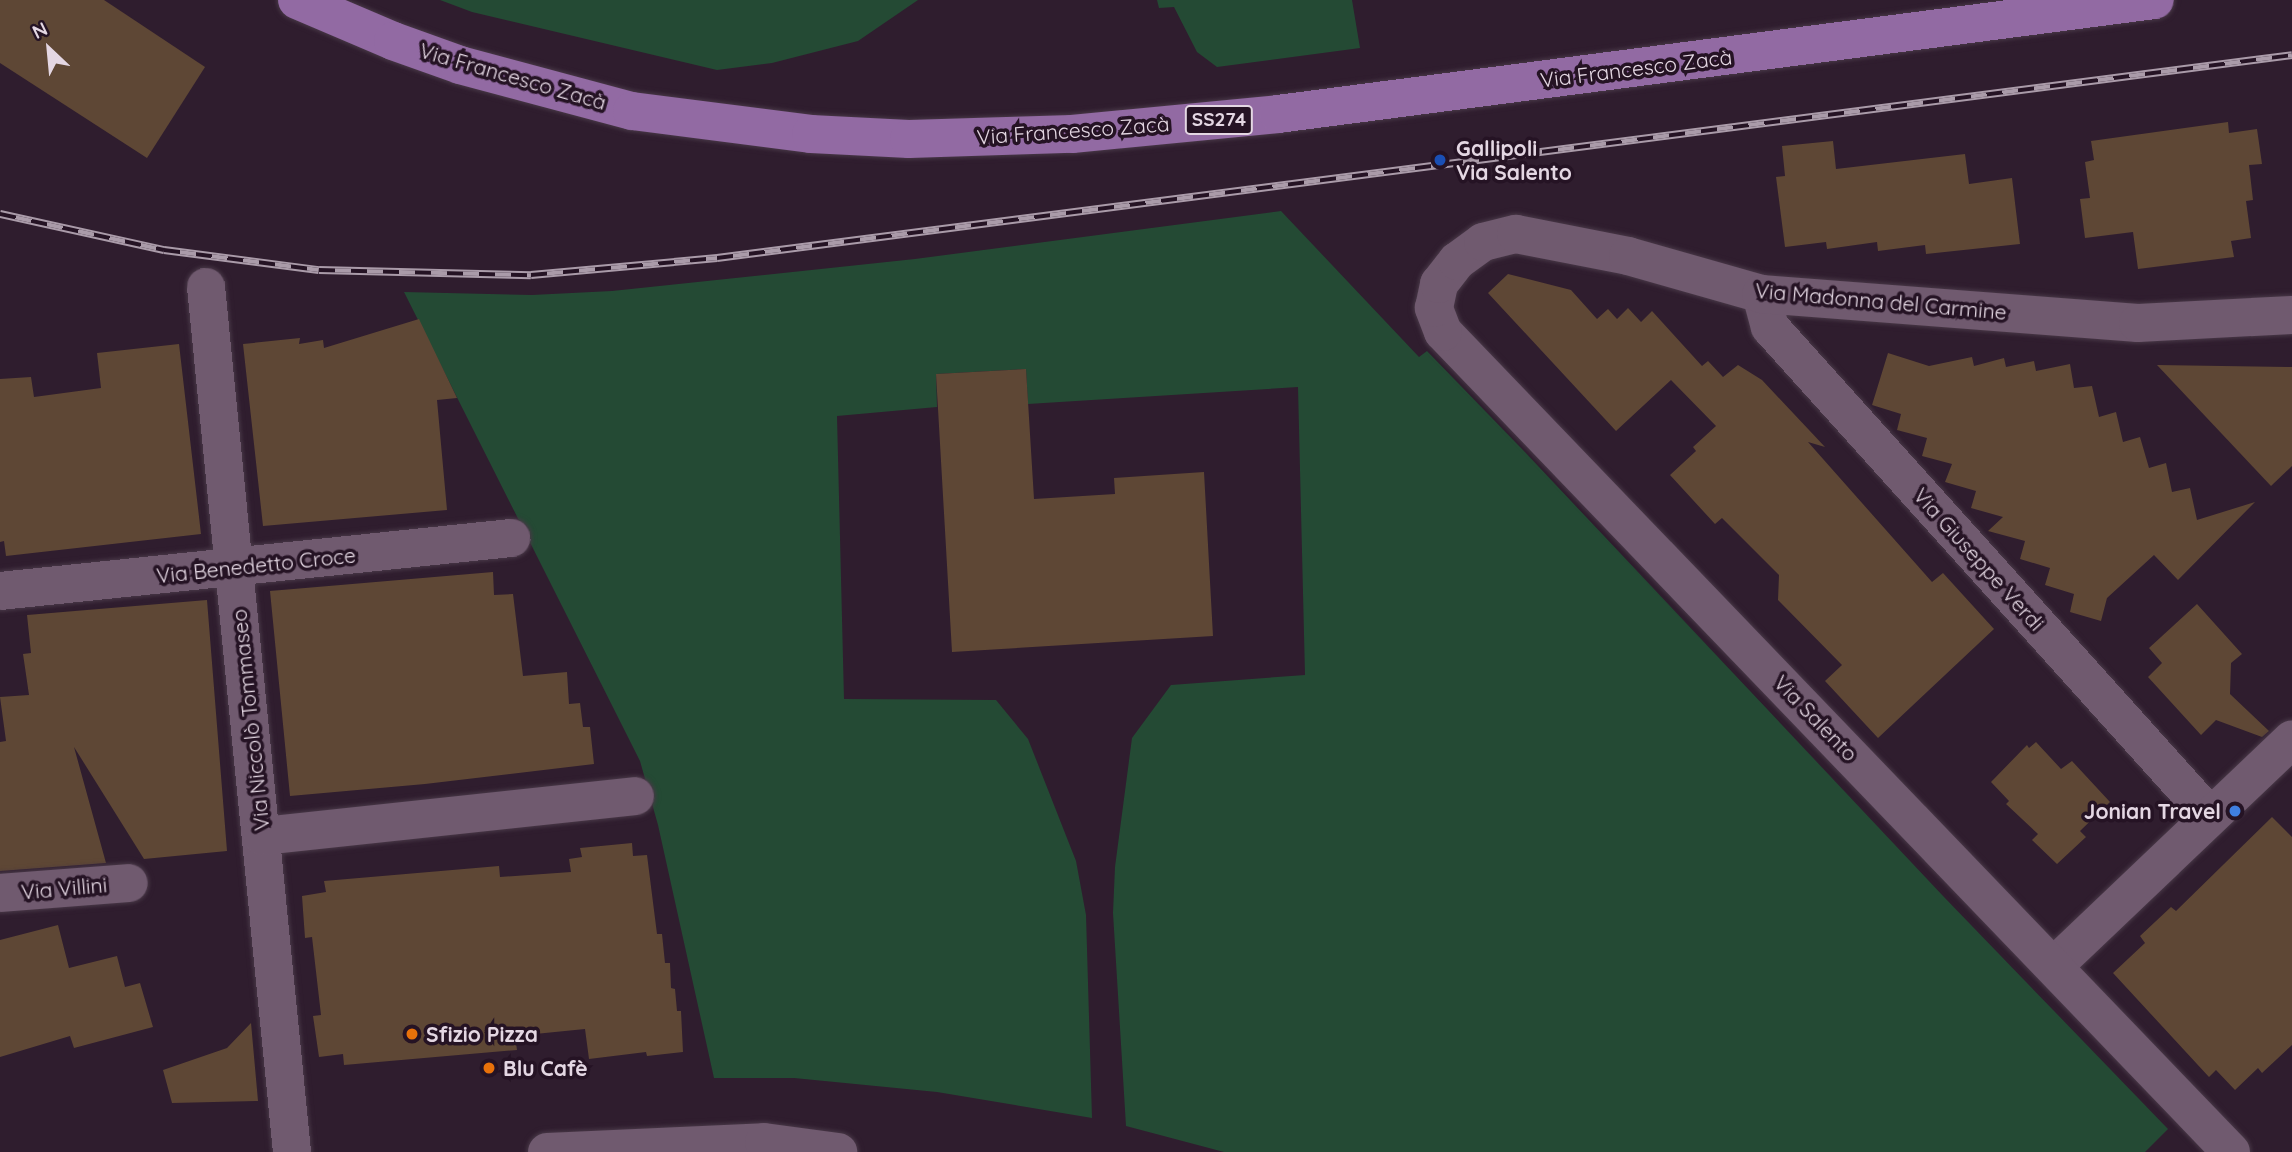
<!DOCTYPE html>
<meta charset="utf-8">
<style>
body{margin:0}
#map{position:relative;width:2292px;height:1152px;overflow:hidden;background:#2f1d2e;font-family:Quicksand,sans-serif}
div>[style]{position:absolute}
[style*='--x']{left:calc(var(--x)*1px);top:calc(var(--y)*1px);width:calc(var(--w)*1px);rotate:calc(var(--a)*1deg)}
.green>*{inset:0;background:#244a34}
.building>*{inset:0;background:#5e4735}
.roads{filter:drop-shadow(0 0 2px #483847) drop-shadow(0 0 2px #483847)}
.street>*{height:38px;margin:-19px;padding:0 19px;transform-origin:19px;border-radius:19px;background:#705a6f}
.secondary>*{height:38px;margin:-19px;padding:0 19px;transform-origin:19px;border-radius:19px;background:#705a6f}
.primary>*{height:38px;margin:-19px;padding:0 19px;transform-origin:19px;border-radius:19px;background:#926aa3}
.rail>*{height:8px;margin-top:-4px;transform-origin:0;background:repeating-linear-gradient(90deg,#251324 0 16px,#aa9ba9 0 32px);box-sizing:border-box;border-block:2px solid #aa9ba9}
.dots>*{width:19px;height:19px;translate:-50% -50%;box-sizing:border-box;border:4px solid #251324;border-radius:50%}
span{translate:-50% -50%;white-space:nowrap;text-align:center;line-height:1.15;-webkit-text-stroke:7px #251324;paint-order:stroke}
.shield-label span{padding:2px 5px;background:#251324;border:2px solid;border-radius:5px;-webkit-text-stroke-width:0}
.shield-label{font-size:19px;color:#e4d7e3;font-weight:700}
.street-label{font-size:21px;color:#e4d7e3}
.poi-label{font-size:21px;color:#e4d7e3;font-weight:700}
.left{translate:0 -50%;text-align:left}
.right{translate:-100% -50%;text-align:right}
.north{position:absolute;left:14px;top:14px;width:70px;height:70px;-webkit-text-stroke:5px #251324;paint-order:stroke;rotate:334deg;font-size:19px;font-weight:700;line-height:28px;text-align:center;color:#e4d7e3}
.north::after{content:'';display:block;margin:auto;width:24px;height:32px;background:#e4d7e3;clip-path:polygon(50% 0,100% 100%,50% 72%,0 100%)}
</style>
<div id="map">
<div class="green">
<div style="clip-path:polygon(440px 0,918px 0,858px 41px,772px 63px,717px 70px,472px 12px)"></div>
<div style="clip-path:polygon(1157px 0,1352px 0,1360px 48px,1217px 67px,1197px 52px,1174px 7px,1159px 8px)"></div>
<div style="clip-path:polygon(1281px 211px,1419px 357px,1427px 351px,1523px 450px,1944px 897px,2168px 1129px,2145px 1152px,1224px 1152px,1126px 1126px,1113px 913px,1115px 867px,1132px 738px,1171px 685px,1305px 675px,1298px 387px,1028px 404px,1026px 369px,936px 374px,937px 407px,837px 416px,844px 699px,996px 700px,1028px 739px,1076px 861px,1086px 915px,1092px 1118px,937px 1092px,794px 1078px,714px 1078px,658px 825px,640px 761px,404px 292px,532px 295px,612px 291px,915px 259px)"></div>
</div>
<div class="building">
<div style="clip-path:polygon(0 0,104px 0,205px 67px,147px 158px,0 63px)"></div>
<div style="clip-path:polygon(2228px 122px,2229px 133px,2257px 129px,2262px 164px,2249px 165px,2253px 200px,2246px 201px,2251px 238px,2231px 241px,2234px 257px,2138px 269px,2133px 232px,2085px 238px,2080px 199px,2090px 198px,2085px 162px,2094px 160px,2091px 141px)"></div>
<div style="clip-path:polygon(1833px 141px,1836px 169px,1965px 154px,1969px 184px,2012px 178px,2020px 244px,1926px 254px,1925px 245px,1878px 251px,1877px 242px,1827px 249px,1826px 242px,1785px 247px,1776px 177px,1785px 176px,1782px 146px)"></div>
<div style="clip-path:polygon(1508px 274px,1571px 290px,1597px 319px,1608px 309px,1617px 319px,1628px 308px,1641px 322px,1652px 311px,1702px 366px,1708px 361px,1723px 377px,1738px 365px,1762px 380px,1825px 447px,1808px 442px,1932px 582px,1943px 573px,1994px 629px,1878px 738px,1825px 681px,1842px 665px,1778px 600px,1779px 575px,1722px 518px,1715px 524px,1670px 475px,1696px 451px,1693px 447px,1716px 426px,1671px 380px,1616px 431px,1488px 293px)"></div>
<div style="clip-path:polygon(419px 319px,457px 398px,437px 400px,447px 510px,263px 526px,243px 344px,300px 338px,299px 344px,323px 340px,324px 348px)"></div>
<div style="clip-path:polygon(179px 344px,201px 534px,6px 556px,4px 541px,0 542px,0 379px,31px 377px,34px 397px,101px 388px,97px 353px)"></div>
<div style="clip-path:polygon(1888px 353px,1929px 366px,1972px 357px,1974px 366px,2004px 358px,2006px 367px,2034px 361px,2036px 371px,2070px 364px,2074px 388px,2092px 386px,2099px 417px,2116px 412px,2123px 442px,2140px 437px,2149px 468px,2166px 463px,2172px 492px,2190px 488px,2197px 520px,2255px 502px,2178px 580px,2154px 555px,2107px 598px,2101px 621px,2070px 612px,2074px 594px,2045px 585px,2050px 568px,2020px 559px,2025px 541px,1988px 531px,2003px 517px,1971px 508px,1976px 491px,1945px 482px,1952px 464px,1922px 456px,1927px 438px,1897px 430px,1901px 414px,1872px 405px)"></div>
<div style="clip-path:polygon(2157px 365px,2292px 367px,2292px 466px,2271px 486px)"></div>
<div style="clip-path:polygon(1026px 369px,1034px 499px,1115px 494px,1114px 478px,1204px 472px,1213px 636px,952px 652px,936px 374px)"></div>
<div style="clip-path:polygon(493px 572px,494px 595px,513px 594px,523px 676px,567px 672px,569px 704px,580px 703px,583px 727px,590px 727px,594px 764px,425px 784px,290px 796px,270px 591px)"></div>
<div style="clip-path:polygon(207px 600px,227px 851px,144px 859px,74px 747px,106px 863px,0 871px,0 742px,6px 741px,0 697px,29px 695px,23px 654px,31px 653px,27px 615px)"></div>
<div style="clip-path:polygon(2197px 604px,2242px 654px,2231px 663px,2230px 694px,2269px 731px,2262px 737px,2216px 720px,2201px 735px,2148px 677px,2162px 663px,2149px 648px)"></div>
<div style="clip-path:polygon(2036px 742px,2061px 769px,2072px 761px,2110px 802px,2080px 831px,2086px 837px,2057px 864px,2032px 840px,2038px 834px,2006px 804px,2009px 801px,1991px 782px,2027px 745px,2029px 748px)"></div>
<div style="clip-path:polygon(2272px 817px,2292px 837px,2292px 1045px,2262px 1073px,2258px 1068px,2235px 1090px,2216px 1070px,2209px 1077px,2113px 973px,2145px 943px,2140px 936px,2171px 907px,2176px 911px)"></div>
<div style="clip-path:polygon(632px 843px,633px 856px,647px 855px,657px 934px,662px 934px,665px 963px,670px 963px,671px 988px,675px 989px,677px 1011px,681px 1011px,683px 1052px,647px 1056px,646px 1052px,589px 1059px,585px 1029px,515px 1036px,517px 1050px,344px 1065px,343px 1054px,319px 1057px,313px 1016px,321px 1015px,312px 937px,305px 938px,302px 896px,326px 892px,324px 881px,499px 866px,500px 877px,571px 872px,569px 859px,582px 857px,580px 848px)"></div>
<div style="clip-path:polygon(58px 925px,69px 968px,117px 956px,125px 987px,140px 983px,153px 1027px,74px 1048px,70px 1036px,0 1057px,0 940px)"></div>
<div style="clip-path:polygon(251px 1023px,258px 1101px,172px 1103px,163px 1070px,227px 1048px)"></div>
</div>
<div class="roads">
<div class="street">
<div style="--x:206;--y:287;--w:869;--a:84.32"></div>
<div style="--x:1761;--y:294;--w:34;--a:75"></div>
<div style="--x:1770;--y:327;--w:658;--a:48.02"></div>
<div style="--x:0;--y:591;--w:514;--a:-5.92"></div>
<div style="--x:262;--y:836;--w:375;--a:-6.1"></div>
<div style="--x:0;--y:893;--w:129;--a:-4.4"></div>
<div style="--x:2055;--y:965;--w:327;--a:-43.6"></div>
<div style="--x:2231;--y:1152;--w:1137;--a:-133.86"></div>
<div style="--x:1443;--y:332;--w:26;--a:-111"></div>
<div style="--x:1434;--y:308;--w:25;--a:-78"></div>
<div style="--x:1439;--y:284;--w:29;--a:-52"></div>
<div style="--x:1457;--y:261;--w:32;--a:-36"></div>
<div style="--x:1483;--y:242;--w:34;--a:-14"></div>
<div style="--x:1516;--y:234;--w:114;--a:11.1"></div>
<div style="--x:1628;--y:256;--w:138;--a:15.9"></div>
<div style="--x:1761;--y:294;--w:378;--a:4.4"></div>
<div style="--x:2138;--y:323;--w:154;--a:-3"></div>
</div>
<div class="secondary">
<div style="--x:547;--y:1152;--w:217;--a:-2.6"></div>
<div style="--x:764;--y:1142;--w:75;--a:7.7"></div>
</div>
<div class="primary">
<div style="--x:297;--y:0;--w:104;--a:23.1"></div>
<div style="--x:393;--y:41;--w:71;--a:19.7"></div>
<div style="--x:460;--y:65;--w:178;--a:15"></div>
<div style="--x:632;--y:111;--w:180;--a:7.3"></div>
<div style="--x:811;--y:134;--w:98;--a:2.9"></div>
<div style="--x:909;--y:139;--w:163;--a:-1.8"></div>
<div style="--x:1072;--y:134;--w:207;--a:-5.5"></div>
<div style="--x:1278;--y:114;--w:884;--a:-7.41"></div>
</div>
</div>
<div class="rail">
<div style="--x:0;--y:214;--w:168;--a:12.4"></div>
<div style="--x:164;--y:250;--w:156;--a:7.4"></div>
<div style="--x:319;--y:270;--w:212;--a:1.4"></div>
<div style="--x:531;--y:275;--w:187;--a:-5.2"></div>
<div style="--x:717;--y:258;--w:1588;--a:-7.34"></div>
</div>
<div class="dots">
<div style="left:1440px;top:160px;background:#1a4fb4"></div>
<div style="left:2235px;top:811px;background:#3f7fe0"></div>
<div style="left:412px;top:1034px;background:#e8710a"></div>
<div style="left:489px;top:1068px;background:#e8710a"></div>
</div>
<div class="shield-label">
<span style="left:1219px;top:120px">SS274</span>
</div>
<div class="street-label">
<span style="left:1636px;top:68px;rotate:-7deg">Via Francesco Zacà</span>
<span style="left:513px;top:76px;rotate:16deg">Via Francesco Zacà</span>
<span style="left:1073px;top:130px;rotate:-4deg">Via Francesco Zacà</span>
<span style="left:1881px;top:301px;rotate:5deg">Via Madonna del Carmine</span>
<span style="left:1979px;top:559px;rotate:48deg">Via Giuseppe Verdi</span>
<span style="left:256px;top:565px;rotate:-6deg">Via Benedetto Croce</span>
<span style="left:1816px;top:718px;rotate:46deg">Via Salento</span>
<span style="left:250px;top:720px;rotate:-96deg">Via Niccolò Tommaseo</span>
<span style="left:64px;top:888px;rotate:-5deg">Via Villini</span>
</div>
<div class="poi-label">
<span class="left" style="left:1456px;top:160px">Gallipoli<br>Via Salento</span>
<span class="right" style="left:2221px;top:811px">Jonian Travel</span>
<span class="left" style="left:426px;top:1034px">Sfizio Pizza</span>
<span class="left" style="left:503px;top:1068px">Blu Cafè</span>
</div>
<div class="north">N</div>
</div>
